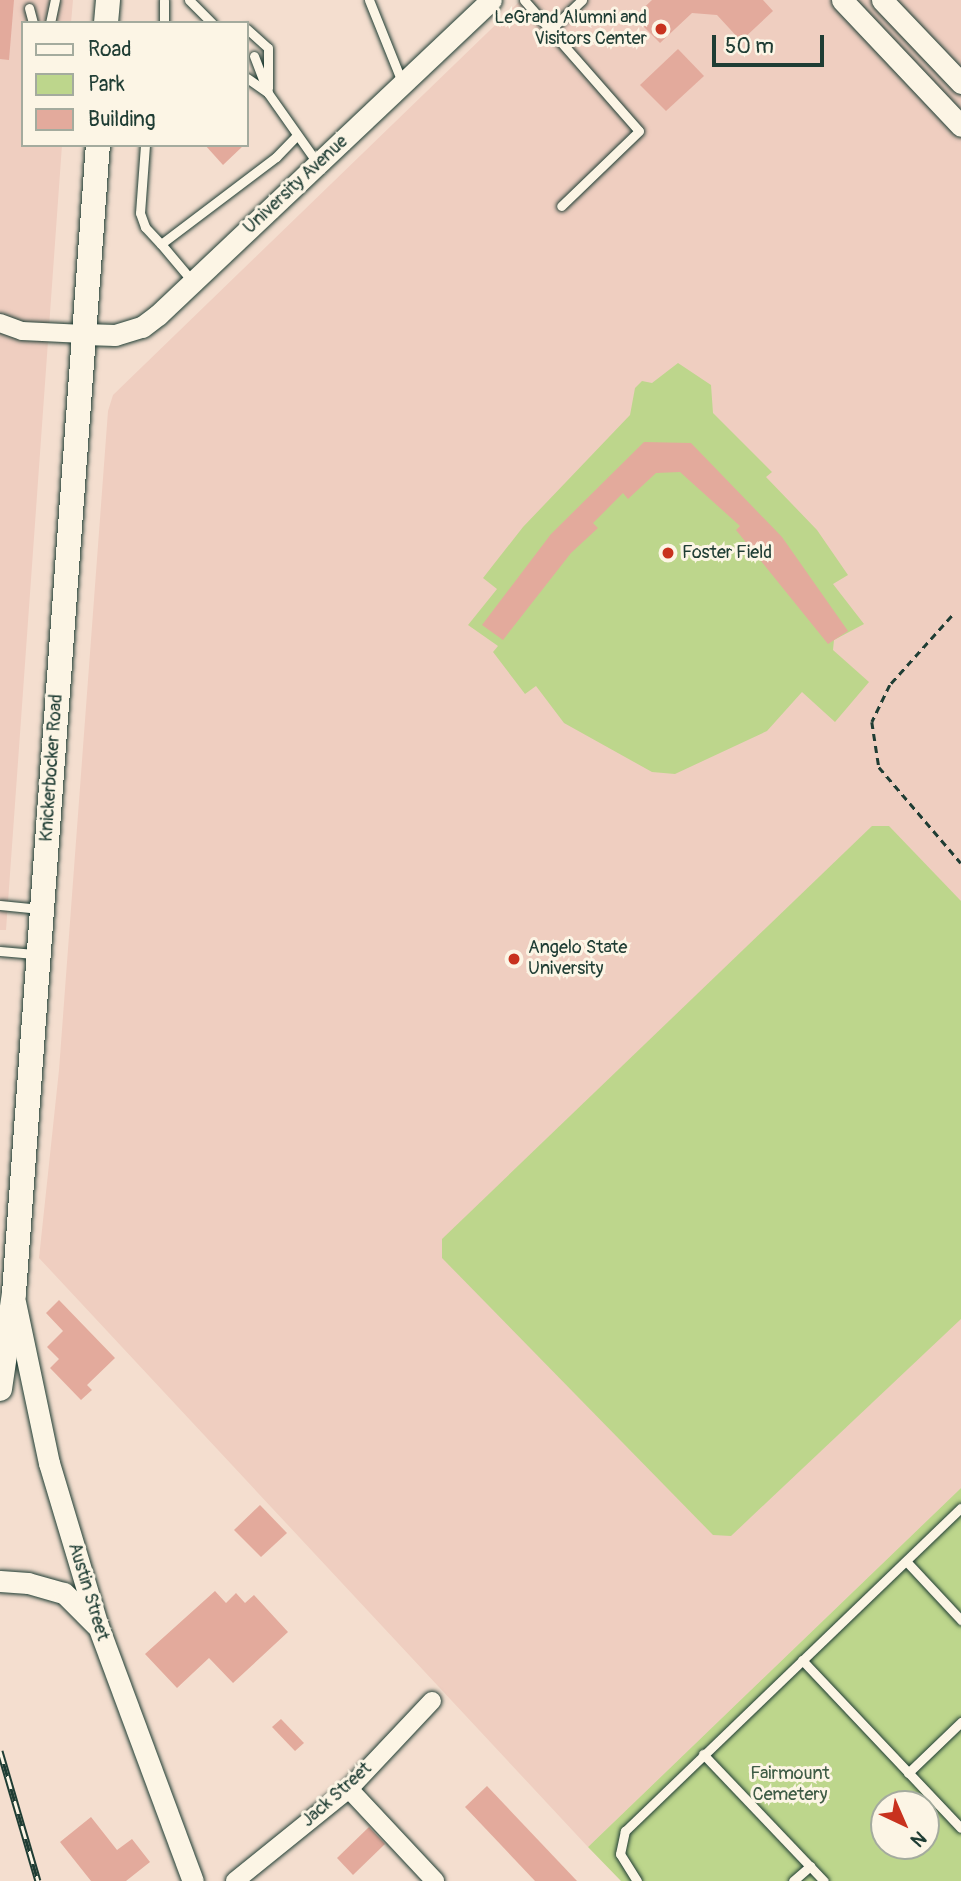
<!DOCTYPE html>
<style>
body{margin:0}
#map{position:relative;width:961px;height:1881px;overflow:hidden;background:#f4decf;font-family:Pangolin,sans-serif}
div>[style]{position:absolute}
[style*='--x']{left:calc(var(--x)*1px);top:calc(var(--y)*1px);width:calc(var(--w)*1px);rotate:calc(var(--a)*1deg)}
.built>*{inset:0;background:#efcec0}
.green>*{inset:0;background:#bdd68c}
.building>*{inset:0;background:#e3aa9c}
.path>*{height:2.5px;margin-top:-1.25px;transform-origin:0;background:repeating-linear-gradient(90deg,#1f3d34 0 7px,transparent 0 12px)}
.roads{filter:drop-shadow(0 0 2px #1f3d34) drop-shadow(0 0 2px #1f3d34)}
.service>*{height:9px;margin:-4.5px;padding:0 4.5px;transform-origin:4.5px;border-radius:4.5px;background:#fcf5e5}
.minor>*{height:18px;margin:-9px;padding:0 9px;transform-origin:9px;border-radius:9px;background:#fcf5e5}
.tertiary>*{height:21px;margin:-10.5px;padding:0 10.5px;transform-origin:10.5px;border-radius:10.5px;background:#fcf5e5}
.secondary>*{height:24px;margin:-12px;padding:0 12px;transform-origin:12px;border-radius:12px;background:#fcf5e5}
.rail>*{height:7px;margin-top:-3.5px;transform-origin:0;background:repeating-linear-gradient(90deg,#fcf5e5 0 13px,#1f3d34 0 26px);box-sizing:border-box;border-block:2px solid #1f3d34}
.dots>*{width:19px;height:19px;translate:-50% -50%;box-sizing:border-box;border:4px solid #fcf5e5;border-radius:50%}
span{translate:-50% -50%;white-space:nowrap;text-align:center;line-height:1.15;-webkit-text-stroke:6px #fcf5e5;paint-order:stroke}
.poi-label{font-size:18px;color:#1f3d34}
.right{translate:-100% -50%;text-align:right}
.left{translate:0 -50%;text-align:left}
.street-label{font-size:18px;color:#1f3d34}
.park-label{font-size:18px;color:#3f5c46}
.legend{position:absolute;left:21px;top:21px;width:228px;height:126px;box-sizing:border-box;background:#fcf5e5;border:2px solid #a4ab9e;margin:0;padding:9px 12px;list-style:none;font-size:21px;color:#1f3d34}
.legend li{display:flex;align-items:center;gap:14px;height:35px}
.legend b{width:35px;border:2px solid #a4ab9e}
.north{position:absolute;left:870px;top:1790px;width:70px;height:70px;box-sizing:border-box;background:#fcf5e5;border:2px solid #a4ab9e;border-radius:50%;rotate:136deg;font-size:19px;font-weight:700;line-height:28px;text-align:center;color:#1f3d34}
.north::after{content:'';display:block;margin:auto;width:24px;height:32px;background:#c8321e;clip-path:polygon(50% 0,100% 100%,50% 72%,0 100%)}
.scale{position:absolute;left:712px;top:35px;width:112px;height:32px;box-sizing:border-box;border:4px solid #1f3d34;border-top:0;padding-left:9px;font-size:21px;line-height:24px;white-space:nowrap;color:#1f3d34;-webkit-text-stroke:5px #fcf5e5;paint-order:stroke}
</style>
<div id="map">
<div class="built">
<div style="clip-path:polygon(0 0,73px 0,71px 23px,23px 23px,23px 145px,62px 145px,6px 930px,0 930px)"></div>
<div style="clip-path:polygon(521px 0,961px 0,961px 1488px,588px 1847px,39px 1258px,59px 1070px,108px 411px,113px 395px)"></div>
</div>
<div class="green">
<div style="clip-path:polygon(678px 363px,711px 385px,713px 413px,772px 472px,766px 477px,817px 530px,848px 575px,833px 584px,864px 624px,834px 640px,833px 650px,869px 682px,835px 722px,802px 692px,767px 731px,675px 774px,652px 772px,564px 723px,536px 686px,525px 694px,493px 652px,498px 646px,468px 625px,497px 589px,483px 578px,523px 527px,630px 415px,635px 388px,642px 381px,652px 383px)"></div>
<div style="clip-path:polygon(872px 826px,889px 826px,961px 901px,961px 1319px,731px 1536px,713px 1535px,442px 1258px,442px 1239px)"></div>
<div style="clip-path:polygon(evenodd,961px 1488px,961px 1881px,621px 1881px,588px 1847px,961px 1488px,884px 1804px,926px 1804px,926px 1846px,884px 1846px,884px 1804px)"></div>
</div>
<div class="building">
<div style="clip-path:polygon(0 0,14px 0,9px 60px,0 59px)"></div>
<div style="clip-path:polygon(652px 0,763px 0,773px 11px,741px 41px,717px 15px,692px 13px,660px 43px,634px 17px)"></div>
<div style="clip-path:polygon(678px 49px,704px 76px,666px 111px,640px 85px)"></div>
<div style="clip-path:polygon(205px 145px,244px 145px,223px 165px)"></div>
<div style="clip-path:polygon(644px 442px,691px 443px,782px 537px,848px 631px,828px 644px,736px 530px,740px 526px,680px 472px,656px 473px,628px 499px,623px 493px,593px 523px,598px 528px,571px 553px,503px 640px,482px 625px,551px 534px)"></div>
<div style="clip-path:polygon(59px 1300px,115px 1358px,87px 1385px,92px 1390px,81px 1400px,50px 1368px,59px 1359px,47px 1347px,63px 1331px,46px 1313px)"></div>
<div style="clip-path:polygon(260px 1505px,287px 1533px,261px 1557px,234px 1530px)"></div>
<div style="clip-path:polygon(215px 1591px,226px 1603px,236px 1593px,245px 1603px,254px 1595px,288px 1632px,233px 1683px,209px 1658px,177px 1688px,145px 1654px)"></div>
<div style="clip-path:polygon(281px 1719px,304px 1743px,295px 1751px,272px 1727px)"></div>
<div style="clip-path:polygon(487px 1786px,577px 1881px,535px 1881px,465px 1807px)"></div>
<div style="clip-path:polygon(91px 1817px,117px 1850px,132px 1839px,150px 1862px,126px 1881px,91px 1881px,60px 1842px)"></div>
<div style="clip-path:polygon(369px 1827px,385px 1844px,353px 1875px,337px 1858px)"></div>
</div>
<div class="path">
<div style="--x:952;--y:616;--w:93;--a:131.9"></div>
<div style="--x:890;--y:685;--w:41;--a:115.9"></div>
<div style="--x:872;--y:722;--w:46;--a:81.2"></div>
<div style="--x:879;--y:767;--w:126;--a:49.5"></div>
</div>
<div class="roads">
<div class="service">
<div style="--x:189;--y:0;--w:33;--a:45"></div>
<div style="--x:369;--y:0;--w:88;--a:68.1"></div>
<div style="--x:524;--y:0;--w:174;--a:48.7"></div>
<div style="--x:639;--y:131;--w:108;--a:136.1"></div>
<div style="--x:29;--y:8;--w:16;--a:75"></div>
<div style="--x:50;--y:23;--w:24;--a:-78"></div>
<div style="--x:164;--y:23;--w:23;--a:-90"></div>
<div style="--x:247;--y:29;--w:28;--a:42"></div>
<div style="--x:268;--y:48;--w:40;--a:90"></div>
<div style="--x:550;--y:30;--w:44;--a:-43.2"></div>
<div style="--x:254;--y:56;--w:40;--a:69"></div>
<div style="--x:268;--y:93;--w:87;--a:54.8"></div>
<div style="--x:247;--y:78;--w:24;--a:35"></div>
<div style="--x:145;--y:145;--w:68;--a:94.2"></div>
<div style="--x:140;--y:213;--w:15;--a:70"></div>
<div style="--x:145;--y:227;--w:23;--a:47"></div>
<div style="--x:193;--y:282;--w:50;--a:-130.1"></div>
<div style="--x:161;--y:244;--w:144;--a:-37.1"></div>
<div style="--x:276;--y:157;--w:28;--a:-46"></div>
<div style="--x:0;--y:905;--w:40;--a:5.7"></div>
<div style="--x:0;--y:951;--w:37;--a:5"></div>
<div style="--x:906;--y:1561;--w:81;--a:47"></div>
<div style="--x:802;--y:1660;--w:231;--a:46.6"></div>
<div style="--x:703;--y:1754;--w:175;--a:46.4"></div>
<div style="--x:908;--y:1773;--w:74;--a:-43.9"></div>
<div style="--x:637;--y:1881;--w:32;--a:-122"></div>
<div style="--x:620;--y:1854;--w:24;--a:-78"></div>
<div style="--x:625;--y:1831;--w:466;--a:-43.9"></div>
<div style="--x:793;--y:1881;--w:23;--a:-41"></div>
</div>
<div class="minor">
<div style="--x:0;--y:323;--w:23;--a:20"></div>
<div style="--x:22;--y:331;--w:62;--a:2.8"></div>
<div style="--x:349;--y:1789;--w:126;--a:46.9"></div>
<div style="--x:235;--y:1881;--w:146;--a:-38.9"></div>
<div style="--x:349;--y:1789;--w:121;--a:-46.7"></div>
</div>
<div class="tertiary">
<div style="--x:842;--y:0;--w:173;--a:46.6"></div>
<div style="--x:882;--y:0;--w:115;--a:46.4"></div>
<div style="--x:84;--y:334;--w:31;--a:2"></div>
<div style="--x:115;--y:335;--w:28;--a:-17"></div>
<div style="--x:142;--y:327;--w:20;--a:-37"></div>
<div style="--x:158;--y:315;--w:458;--a:-43.4"></div>
<div style="--x:15;--y:1302;--w:165;--a:78.1"></div>
<div style="--x:49;--y:1463;--w:170;--a:73.3"></div>
<div style="--x:98;--y:1626;--w:272;--a:69.6"></div>
<div style="--x:0;--y:1581;--w:28;--a:4"></div>
<div style="--x:28;--y:1583;--w:37;--a:16"></div>
<div style="--x:64;--y:1593;--w:45;--a:45"></div>
</div>
<div class="secondary">
<div style="--x:106;--y:23;--w:23;--a:-85"></div>
<div style="--x:0;--y:1389;--w:97;--a:-81.7"></div>
<div style="--x:14;--y:1293;--w:1151;--a:-85.82"></div>
</div>
</div>
<div class="rail">
<div style="--x:0;--y:1751;--w:135;--a:73.7"></div>
</div>
<div class="dots">
<div style="left:661px;top:29px;background:#c8321e"></div>
<div style="left:668px;top:553px;background:#c8321e"></div>
<div style="left:514px;top:959px;background:#c8321e"></div>
</div>
<div class="poi-label">
<span class="right" style="left:647px;top:29px">LeGrand Alumni and<br>Visitors Center</span>
<span class="left" style="left:682px;top:553px">Foster Field</span>
<span class="left" style="left:528px;top:959px">Angelo State<br>University</span>
</div>
<div class="street-label">
<span style="left:296px;top:185px;rotate:-43deg">University Avenue</span>
<span style="left:52px;top:768px;rotate:-86deg">Knickerbocker Road</span>
<span style="left:88px;top:1592px;rotate:73deg">Austin Street</span>
<span style="left:337px;top:1795px;rotate:-42deg">Jack Street</span>
</div>
<div class="park-label">
<span style="left:790px;top:1785px">Fairmount<br>Cemetery</span>
</div>
<ul class="legend">
<li><b style="height:9px;background:#fcf5e5"></b>Road</li>
<li><b style="height:19px;background:#bdd68c"></b>Park</li>
<li><b style="height:19px;background:#e3aa9c"></b>Building</li>
</ul>
<div class="north">N</div>
<div class="scale">50 m</div>
</div>
